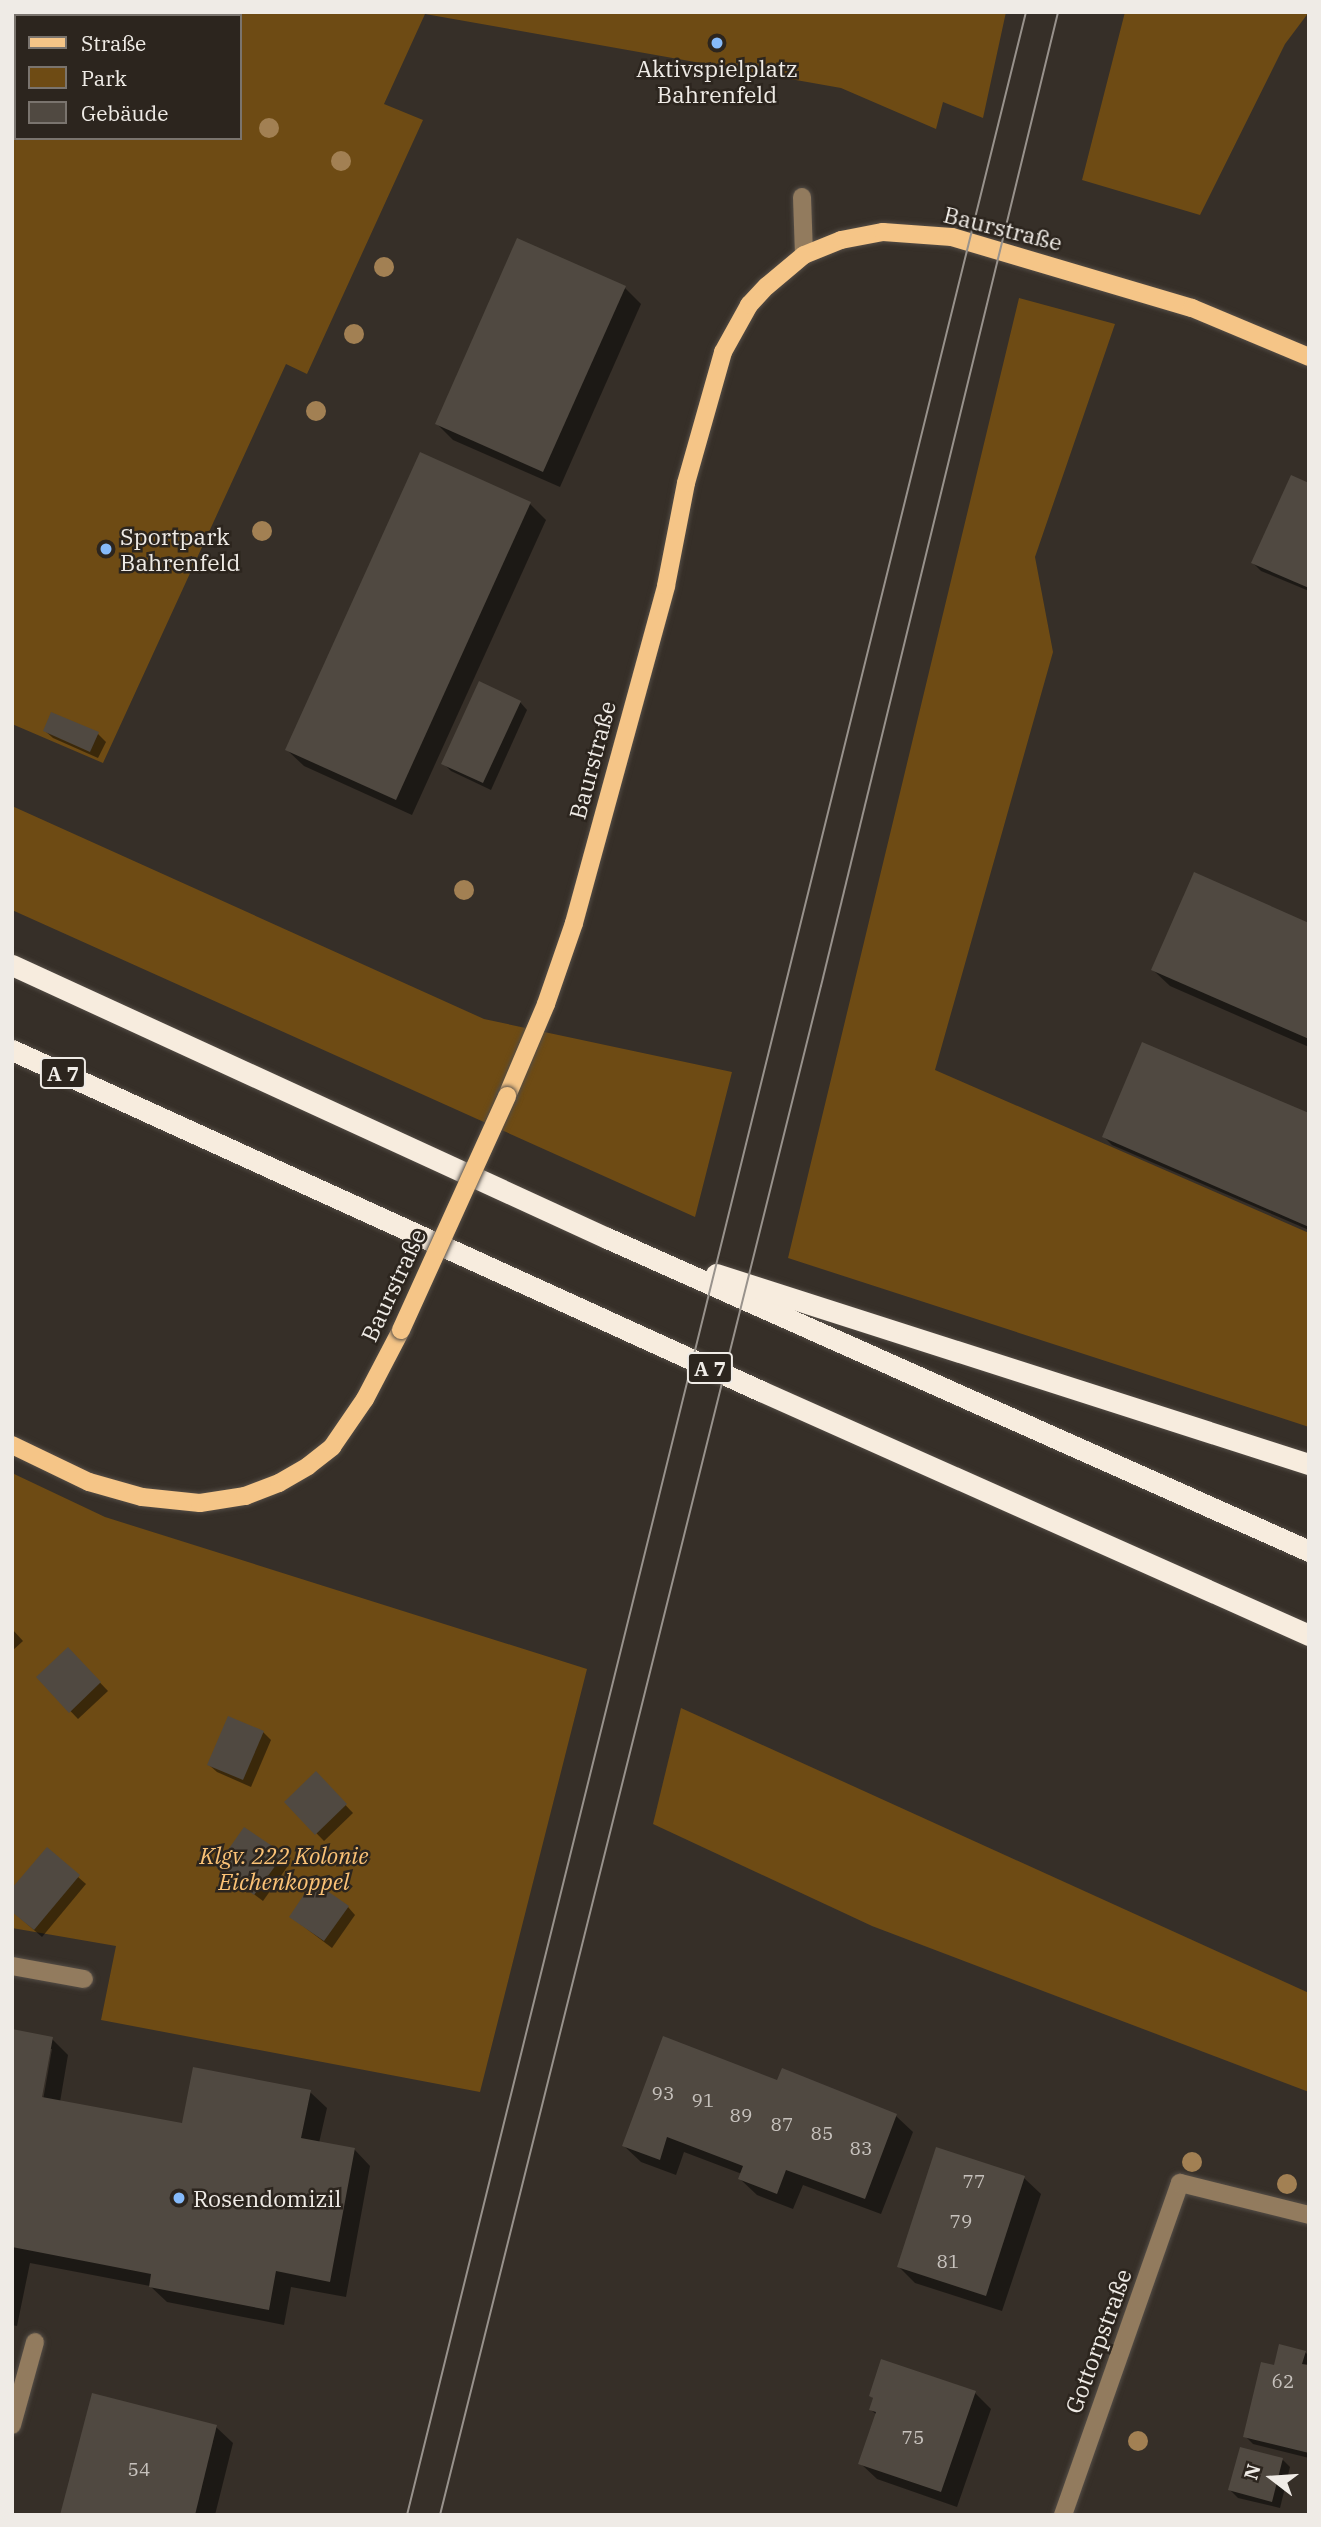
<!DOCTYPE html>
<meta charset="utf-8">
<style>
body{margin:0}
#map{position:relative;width:1321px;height:2527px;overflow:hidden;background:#362f28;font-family:"IBM Plex Serif",serif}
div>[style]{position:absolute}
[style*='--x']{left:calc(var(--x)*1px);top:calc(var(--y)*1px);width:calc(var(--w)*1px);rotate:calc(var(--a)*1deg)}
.green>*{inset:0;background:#6e4b14}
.shadow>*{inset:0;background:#0007}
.building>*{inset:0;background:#504941}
.roads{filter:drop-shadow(0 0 2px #544d46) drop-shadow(0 0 2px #544d46)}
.minor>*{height:18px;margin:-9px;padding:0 9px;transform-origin:9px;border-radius:9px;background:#927b5e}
.major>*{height:18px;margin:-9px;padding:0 9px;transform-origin:9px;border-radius:9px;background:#f5c587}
.highway>*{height:21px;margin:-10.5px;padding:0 10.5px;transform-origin:10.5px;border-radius:10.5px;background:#f7ecde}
.tram>*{height:2px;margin:-1px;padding:0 1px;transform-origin:1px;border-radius:1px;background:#98928c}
.bridges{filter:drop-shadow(0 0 2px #544d46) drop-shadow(0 0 2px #544d46)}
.major-bridge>*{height:18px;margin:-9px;padding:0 9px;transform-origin:9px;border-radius:9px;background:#f5c587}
.trees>*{width:20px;height:20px;margin:-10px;border-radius:50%;background:#a28053}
.dots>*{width:19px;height:19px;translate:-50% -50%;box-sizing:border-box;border:4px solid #2c251e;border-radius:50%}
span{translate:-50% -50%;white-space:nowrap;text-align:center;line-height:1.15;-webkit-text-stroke:5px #2c251e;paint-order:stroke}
.number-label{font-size:19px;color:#c7c2bd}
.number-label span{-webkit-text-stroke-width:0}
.shield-label span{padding:2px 5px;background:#2c251e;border:2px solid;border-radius:5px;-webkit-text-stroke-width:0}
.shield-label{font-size:21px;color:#efebe6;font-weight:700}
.poi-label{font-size:23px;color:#efebe6}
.left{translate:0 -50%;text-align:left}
.street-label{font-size:23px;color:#efebe6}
.park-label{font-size:23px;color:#fbc276;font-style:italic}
.frame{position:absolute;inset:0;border:14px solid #efebe6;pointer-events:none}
.legend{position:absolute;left:14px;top:14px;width:228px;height:126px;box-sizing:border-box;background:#2c251e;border:2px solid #7a746e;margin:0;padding:9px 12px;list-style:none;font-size:21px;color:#efebe6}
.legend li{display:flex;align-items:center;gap:14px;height:35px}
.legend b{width:35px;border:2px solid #7a746e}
.north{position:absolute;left:1237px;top:2443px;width:70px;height:70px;-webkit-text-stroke:5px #2c251e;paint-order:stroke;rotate:287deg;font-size:19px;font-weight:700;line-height:28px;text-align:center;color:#efebe6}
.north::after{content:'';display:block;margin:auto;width:24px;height:32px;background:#efebe6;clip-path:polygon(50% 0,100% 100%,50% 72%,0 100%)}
</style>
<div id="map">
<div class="green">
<div style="clip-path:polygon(evenodd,12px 12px,1006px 12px,983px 118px,943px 102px,936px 129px,841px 88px,425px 14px,384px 104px,423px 120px,307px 374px,286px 364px,103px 763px,12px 724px,12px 12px,16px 16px,240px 16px,240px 138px,16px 138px,16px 16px)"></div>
<div style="clip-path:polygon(1125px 12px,1309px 12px,1285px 44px,1200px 215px,1082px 180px)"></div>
<div style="clip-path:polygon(1019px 298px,1115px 324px,1035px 557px,1053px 652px,935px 1070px,1309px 1233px,1309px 1427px,788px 1258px)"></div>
<div style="clip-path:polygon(12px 806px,484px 1019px,732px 1072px,695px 1217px,12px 910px)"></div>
<div style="clip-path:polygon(12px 1473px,105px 1517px,587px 1669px,480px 2092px,101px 2020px,116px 1946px,12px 1928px)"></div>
<div style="clip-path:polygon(681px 1708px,1309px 1993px,1309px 2092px,872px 1926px,653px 1824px)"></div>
</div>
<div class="shadow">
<div style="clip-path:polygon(625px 288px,641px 304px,560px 487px,453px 440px,437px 424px)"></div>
<div style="clip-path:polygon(1309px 485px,1309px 591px,1261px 571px,1253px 563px)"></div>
<div style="clip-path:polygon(529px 503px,546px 520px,412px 815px,304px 766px,287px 750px)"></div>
<div style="clip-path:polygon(520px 702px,527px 710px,491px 790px,451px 771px,443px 763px)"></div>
<div style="clip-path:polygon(45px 731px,98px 734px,106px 742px,98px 758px,53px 738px)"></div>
<div style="clip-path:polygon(1309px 925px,1309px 1047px,1170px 986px,1153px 970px)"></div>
<div style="clip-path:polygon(1309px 1115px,1309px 1230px,1112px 1145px,1104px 1137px)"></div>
<div style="clip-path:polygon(12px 1629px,23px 1641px,12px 1651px)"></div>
<div style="clip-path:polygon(68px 1649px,108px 1691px,78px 1719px,38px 1677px)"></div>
<div style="clip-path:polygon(263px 1732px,271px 1740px,251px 1787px,217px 1772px,209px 1765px)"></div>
<div style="clip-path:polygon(316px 1774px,353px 1813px,324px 1841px,286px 1802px)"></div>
<div style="clip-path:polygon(282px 1856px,290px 1863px,263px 1901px,218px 1867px)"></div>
<div style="clip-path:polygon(78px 1877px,86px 1884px,42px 1937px,12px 1911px)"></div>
<div style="clip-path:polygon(348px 1907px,355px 1915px,332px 1948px,291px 1917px)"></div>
<div style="clip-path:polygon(evenodd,12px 2031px,52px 2039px,68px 2055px,60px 2102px,183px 2125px,310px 2092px,327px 2108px,319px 2143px,354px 2149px,370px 2166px,346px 2297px,291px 2287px,284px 2325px,167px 2302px,150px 2286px,30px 2263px,17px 2326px,12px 2325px,12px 2031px,49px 2049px,52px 2049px,42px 2106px,39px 2105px,49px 2049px)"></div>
<div style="clip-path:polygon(783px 2070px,896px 2116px,913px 2132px,881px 2214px,803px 2185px,793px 2209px,757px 2195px,740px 2179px,742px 2174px,684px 2152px,676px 2175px,641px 2162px,624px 2146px,778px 2082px)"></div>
<div style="clip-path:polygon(1024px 2178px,1041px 2194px,1002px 2311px,915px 2283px,899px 2267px)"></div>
<div style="clip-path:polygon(1305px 2352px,1309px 2356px,1309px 2458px,1253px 2444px,1245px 2436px,1275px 2368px)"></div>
<div style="clip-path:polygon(975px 2393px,991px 2409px,957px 2507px,877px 2479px,860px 2463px,877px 2415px,871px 2410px,874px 2399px,871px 2396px)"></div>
<div style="clip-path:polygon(216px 2427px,233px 2443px,215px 2515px,62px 2515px)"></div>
<div style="clip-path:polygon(1283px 2460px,1290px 2467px,1280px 2508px,1238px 2498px,1230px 2490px)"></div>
</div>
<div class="building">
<div style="clip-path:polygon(517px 238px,626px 286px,543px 472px,435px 424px)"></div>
<div style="clip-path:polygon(420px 452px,531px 502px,396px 800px,285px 750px)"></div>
<div style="clip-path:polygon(1291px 475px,1309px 483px,1309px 588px,1251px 563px)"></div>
<div style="clip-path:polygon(479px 681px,521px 701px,483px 783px,441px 764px)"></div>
<div style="clip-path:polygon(51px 712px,99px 732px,90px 752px,43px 731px)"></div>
<div style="clip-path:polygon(1194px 872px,1309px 923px,1309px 1039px,1151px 970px)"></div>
<div style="clip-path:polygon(1142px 1042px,1309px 1113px,1309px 1227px,1102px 1137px)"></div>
<div style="clip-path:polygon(68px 1647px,101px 1682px,69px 1713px,36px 1677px)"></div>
<div style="clip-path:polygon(228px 1716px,264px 1731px,243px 1780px,207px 1765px)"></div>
<div style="clip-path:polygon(316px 1771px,347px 1804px,315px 1835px,284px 1802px)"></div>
<div style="clip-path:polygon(244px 1827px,284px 1854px,254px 1895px,216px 1867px)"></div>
<div style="clip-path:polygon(47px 1847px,80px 1875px,34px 1930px,12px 1912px,12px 1888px)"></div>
<div style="clip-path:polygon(313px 1881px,349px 1906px,324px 1941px,289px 1917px)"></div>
<div style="clip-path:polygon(12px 2029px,53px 2037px,42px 2097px,182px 2123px,193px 2067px,311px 2090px,301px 2138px,355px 2148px,330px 2282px,276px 2271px,269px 2310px,149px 2287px,151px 2274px,12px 2247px)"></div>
<div style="clip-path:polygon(663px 2036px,777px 2080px,782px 2068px,897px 2114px,865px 2199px,786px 2170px,777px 2194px,738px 2179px,743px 2166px,667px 2137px,660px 2160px,622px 2146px)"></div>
<div style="clip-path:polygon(936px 2147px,1025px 2176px,986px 2296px,897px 2267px)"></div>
<div style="clip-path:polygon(1279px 2344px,1306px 2351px,1302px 2364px,1309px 2365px,1309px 2453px,1243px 2437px,1261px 2362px,1274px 2365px)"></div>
<div style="clip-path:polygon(881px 2359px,976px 2391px,941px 2492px,858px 2464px,876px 2412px,869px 2410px,873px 2398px,869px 2396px)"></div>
<div style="clip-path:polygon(92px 2393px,217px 2425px,195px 2515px,60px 2515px)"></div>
<div style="clip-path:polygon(1240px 2447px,1283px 2458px,1272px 2502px,1228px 2490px)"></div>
</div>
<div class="roads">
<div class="minor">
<div style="--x:802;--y:197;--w:58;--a:88"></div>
<div style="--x:12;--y:1966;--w:73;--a:10.2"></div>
<div style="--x:12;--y:2425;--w:86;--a:-74.5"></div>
<div style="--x:1063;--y:2515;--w:352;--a:-70.6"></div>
<div style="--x:1180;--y:2183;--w:133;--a:13.9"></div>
</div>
<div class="major">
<div style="--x:507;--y:1096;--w:100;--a:-67"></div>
<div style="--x:546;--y:1004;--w:86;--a:-70.9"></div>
<div style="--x:574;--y:923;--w:349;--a:-74.7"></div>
<div style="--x:666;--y:586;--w:105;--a:-79"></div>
<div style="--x:686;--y:483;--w:136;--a:-74.2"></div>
<div style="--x:723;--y:352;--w:54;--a:-61"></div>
<div style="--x:749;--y:305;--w:26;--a:-47"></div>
<div style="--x:767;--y:286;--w:48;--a:-40"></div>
<div style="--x:804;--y:255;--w:40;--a:-22"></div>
<div style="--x:841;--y:240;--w:43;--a:-10.8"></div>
<div style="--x:883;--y:232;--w:69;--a:4.1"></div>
<div style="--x:952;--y:237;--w:250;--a:16.5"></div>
<div style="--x:1192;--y:308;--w:127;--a:22.7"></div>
<div style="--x:12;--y:1445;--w:85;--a:25.7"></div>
<div style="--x:89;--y:1482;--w:55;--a:15.8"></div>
<div style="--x:142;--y:1497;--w:58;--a:5.9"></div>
<div style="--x:200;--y:1503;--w:46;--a:-8.8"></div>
<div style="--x:245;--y:1496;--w:36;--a:-21"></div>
<div style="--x:279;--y:1483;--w:34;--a:-30"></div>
<div style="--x:308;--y:1466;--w:31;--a:-38"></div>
<div style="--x:332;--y:1447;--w:58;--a:-55.5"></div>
<div style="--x:365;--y:1399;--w:78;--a:-62.4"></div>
</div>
<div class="highway">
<div style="--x:12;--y:965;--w:655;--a:24.65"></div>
<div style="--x:607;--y:1238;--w:769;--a:24.03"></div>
<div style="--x:12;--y:1050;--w:823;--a:24.48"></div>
<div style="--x:761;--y:1391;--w:600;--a:24"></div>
<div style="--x:716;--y:1274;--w:623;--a:17.77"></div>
</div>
</div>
<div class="tram">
<div style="--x:407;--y:2515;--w:2578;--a:-76.11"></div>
<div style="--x:440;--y:2515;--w:1576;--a:-76.01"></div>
<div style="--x:821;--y:986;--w:1002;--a:-76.32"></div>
</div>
<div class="bridges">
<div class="major-bridge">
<div style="--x:401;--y:1330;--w:257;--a:-65.6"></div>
</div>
</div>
<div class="trees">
<div style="left:269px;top:128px"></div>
<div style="left:341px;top:161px"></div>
<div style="left:384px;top:267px"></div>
<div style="left:354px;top:334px"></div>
<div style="left:316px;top:411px"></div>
<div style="left:262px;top:531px"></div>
<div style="left:464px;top:890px"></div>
<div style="left:1192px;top:2162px"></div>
<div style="left:1287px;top:2184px"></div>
<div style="left:1138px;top:2441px"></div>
</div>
<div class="dots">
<div style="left:717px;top:43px;background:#86bbfb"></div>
<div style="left:106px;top:549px;background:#86bbfb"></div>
<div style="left:179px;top:2198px;background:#86bbfb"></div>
</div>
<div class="number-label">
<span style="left:663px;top:2094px">93</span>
<span style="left:703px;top:2101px">91</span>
<span style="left:741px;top:2116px">89</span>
<span style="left:782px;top:2125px">87</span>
<span style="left:822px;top:2134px">85</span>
<span style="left:861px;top:2149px">83</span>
<span style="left:974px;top:2182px">77</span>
<span style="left:961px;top:2222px">79</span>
<span style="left:948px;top:2262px">81</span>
<span style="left:1283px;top:2382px">62</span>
<span style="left:913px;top:2438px">75</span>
<span style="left:139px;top:2470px">54</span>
</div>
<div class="shield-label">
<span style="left:63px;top:1073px">A 7</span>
<span style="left:710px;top:1368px">A 7</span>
</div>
<div class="poi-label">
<span style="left:717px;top:81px">Aktivspielplatz<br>Bahrenfeld</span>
<span class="left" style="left:120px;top:549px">Sportpark<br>Bahrenfeld</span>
<span class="left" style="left:193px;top:2198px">Rosendomizil</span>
</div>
<div class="street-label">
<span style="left:1003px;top:228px;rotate:14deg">Baurstraße</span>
<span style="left:592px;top:760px;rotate:-75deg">Baurstraße</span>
<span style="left:393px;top:1285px;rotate:-65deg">Baurstraße</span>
<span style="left:1098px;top:2341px;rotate:-70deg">Gottorpstraße</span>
</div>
<div class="park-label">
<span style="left:284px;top:1868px">Klgv. 222 Kolonie<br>Eichenkoppel</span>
</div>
<div class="frame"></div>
<ul class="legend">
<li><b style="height:9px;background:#f5c587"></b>Straße</li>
<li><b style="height:19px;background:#6e4b14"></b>Park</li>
<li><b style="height:19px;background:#504941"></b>Gebäude</li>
</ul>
<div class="north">N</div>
</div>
